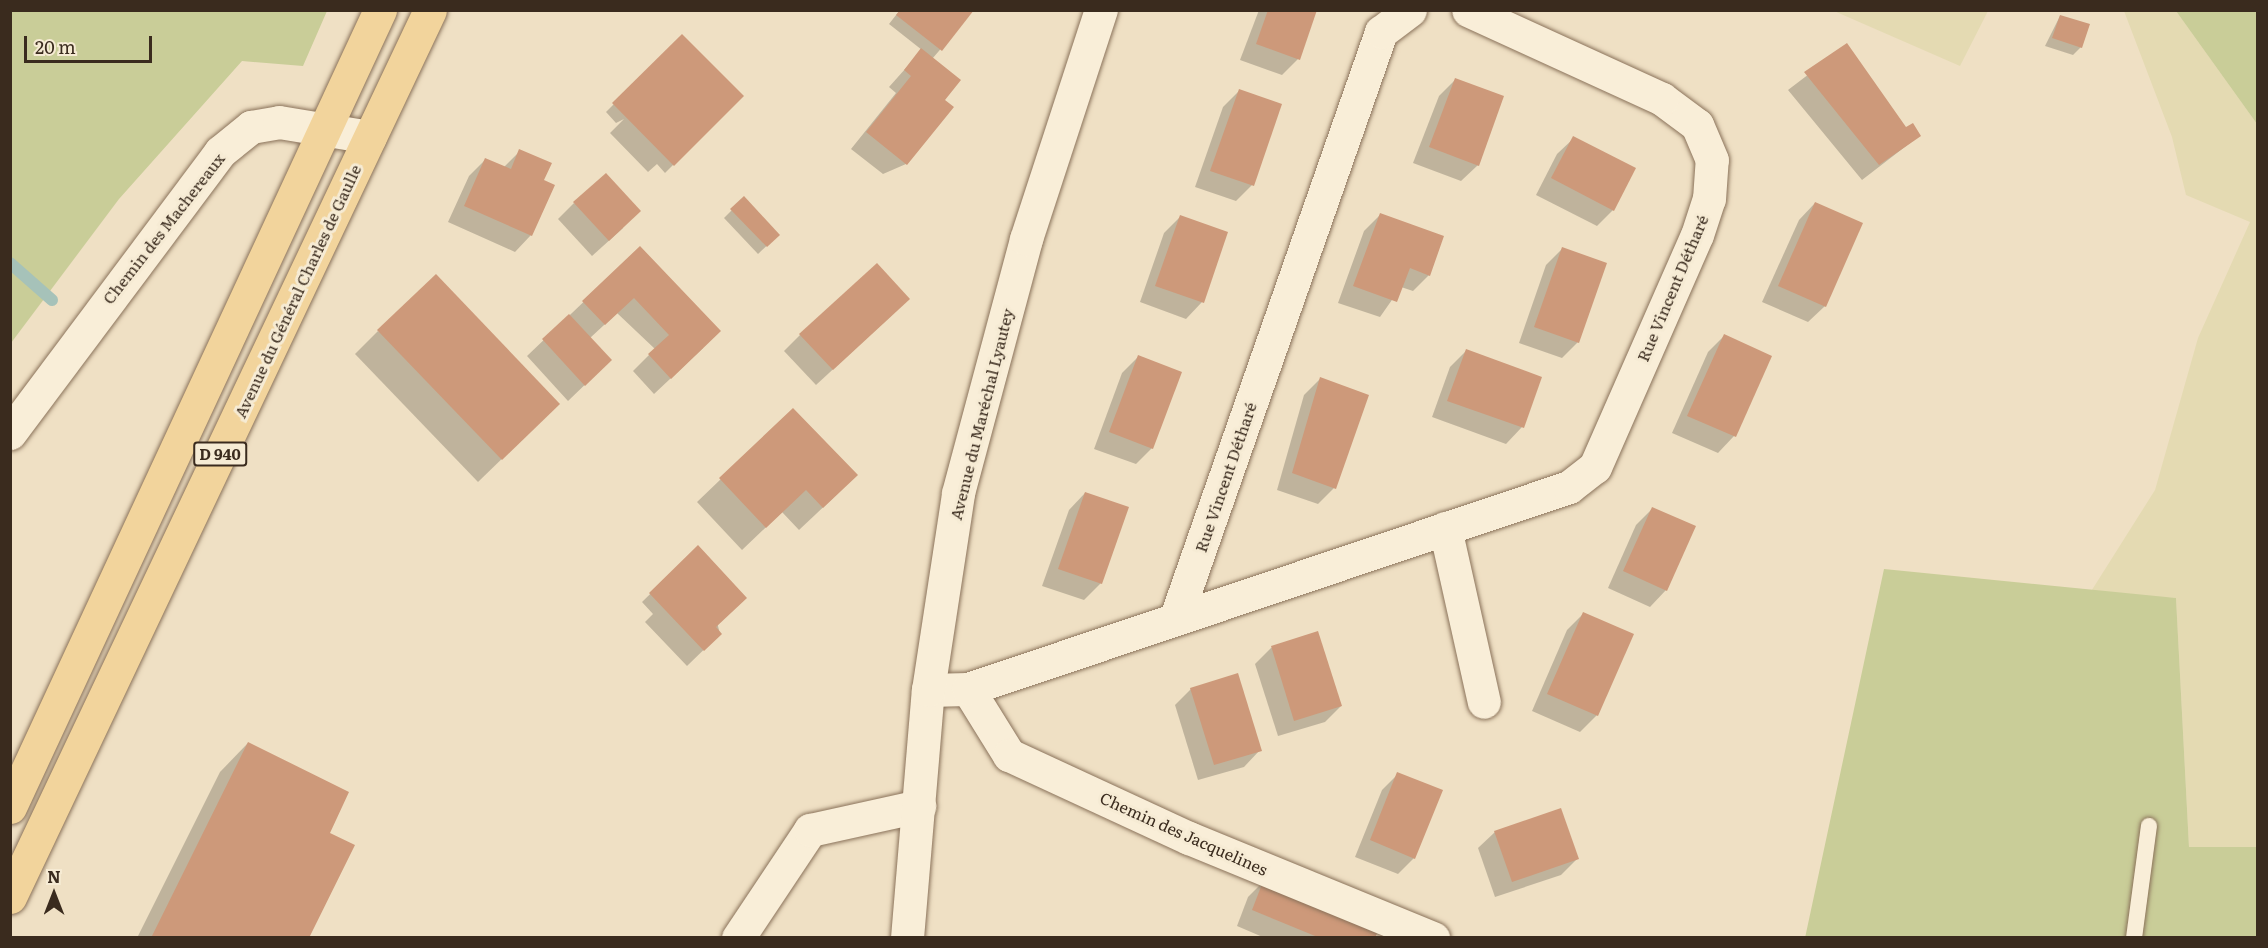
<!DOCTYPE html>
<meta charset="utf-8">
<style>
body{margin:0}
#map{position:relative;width:2268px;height:948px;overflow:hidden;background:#efe0c4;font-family:Literata,serif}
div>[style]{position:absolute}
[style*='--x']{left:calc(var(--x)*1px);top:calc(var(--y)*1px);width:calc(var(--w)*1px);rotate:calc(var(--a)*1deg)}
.farmland>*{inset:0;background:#e4dab2}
.green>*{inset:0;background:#c9cd98}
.shadow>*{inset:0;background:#0003}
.stream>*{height:12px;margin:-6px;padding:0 6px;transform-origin:6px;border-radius:6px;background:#a6c2b9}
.building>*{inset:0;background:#cd997a}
.roads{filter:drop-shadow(0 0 2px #8a725a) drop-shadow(0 0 2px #8a725a)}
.service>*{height:16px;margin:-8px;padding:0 8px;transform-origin:8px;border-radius:8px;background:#f9eed8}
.minor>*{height:33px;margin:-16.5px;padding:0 16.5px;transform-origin:16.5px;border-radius:16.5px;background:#f9eed8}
.primary>*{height:33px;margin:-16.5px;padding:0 16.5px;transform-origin:16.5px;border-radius:16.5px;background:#f2d49c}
span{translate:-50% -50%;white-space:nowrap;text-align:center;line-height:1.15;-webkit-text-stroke:6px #f6ebd4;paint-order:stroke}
.shield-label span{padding:2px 4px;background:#f6ebd4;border:2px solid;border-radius:4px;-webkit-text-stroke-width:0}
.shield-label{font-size:15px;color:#3a2b1e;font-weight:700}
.street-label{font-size:16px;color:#3a2b1e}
.frame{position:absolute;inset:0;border:12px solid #3a2b1e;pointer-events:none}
.north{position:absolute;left:24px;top:864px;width:60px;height:60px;-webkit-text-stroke:4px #f6ebd4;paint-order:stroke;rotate:0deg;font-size:16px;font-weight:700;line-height:24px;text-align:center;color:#3a2b1e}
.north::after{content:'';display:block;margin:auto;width:21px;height:27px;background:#3a2b1e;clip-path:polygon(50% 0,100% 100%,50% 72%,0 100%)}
.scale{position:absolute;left:24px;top:36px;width:128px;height:27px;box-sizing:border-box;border:3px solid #3a2b1e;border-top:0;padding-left:8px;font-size:18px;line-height:21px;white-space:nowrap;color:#3a2b1e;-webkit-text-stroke:4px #f6ebd4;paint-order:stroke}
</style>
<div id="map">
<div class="farmland">
<div style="clip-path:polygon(1834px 11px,1988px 11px,1960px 66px)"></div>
<div style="clip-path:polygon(2124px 11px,2176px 11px,2257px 124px,2257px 847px,2189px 847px,2176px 598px,2090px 593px,2155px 490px,2198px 338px,2250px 222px,2186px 195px,2172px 137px)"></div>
</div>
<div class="green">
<div style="clip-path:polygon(11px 10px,327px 11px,303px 66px,242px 61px,119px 199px,11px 343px)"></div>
<div style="clip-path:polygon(2176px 11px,2257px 11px,2257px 124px)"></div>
<div style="clip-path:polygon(1884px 569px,2176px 598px,2189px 847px,2257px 847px,2257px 937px,1805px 938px)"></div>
</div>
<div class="shadow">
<div style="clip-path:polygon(900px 10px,958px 29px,932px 59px,943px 100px,906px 164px,883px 174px,851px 149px,896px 93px,889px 87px,922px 50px,889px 24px)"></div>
<div style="clip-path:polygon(1259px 10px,1316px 10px,1298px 59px,1282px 75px,1240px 60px)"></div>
<div style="clip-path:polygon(2060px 16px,2081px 47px,2073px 55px,2045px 46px)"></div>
<div style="clip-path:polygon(682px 36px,742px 96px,665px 173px,657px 164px,648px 172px,610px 133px,624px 119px,616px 123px,606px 112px)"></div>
<div style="clip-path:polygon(1847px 45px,1906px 130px,1919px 136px,1862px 180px,1788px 90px)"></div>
<div style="clip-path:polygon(1455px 80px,1478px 165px,1461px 181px,1413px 163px,1439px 96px)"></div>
<div style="clip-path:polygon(1239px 91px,1252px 185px,1236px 201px,1195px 187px,1223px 107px)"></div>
<div style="clip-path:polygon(1574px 138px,1613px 210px,1597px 226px,1536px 195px,1557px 154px)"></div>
<div style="clip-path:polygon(520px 151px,542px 180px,531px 235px,515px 252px,448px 222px,469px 176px,485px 160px,503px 168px)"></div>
<div style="clip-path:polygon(744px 198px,778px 235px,758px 254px,724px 218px)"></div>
<div style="clip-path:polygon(574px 203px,623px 228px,592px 256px,558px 219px)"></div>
<div style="clip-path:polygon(1815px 203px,1825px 306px,1808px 322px,1762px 302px,1799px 220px)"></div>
<div style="clip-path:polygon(1380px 215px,1429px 275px,1413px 291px,1401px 287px,1380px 317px,1338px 303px,1364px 231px)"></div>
<div style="clip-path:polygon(1180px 217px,1202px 302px,1186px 319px,1140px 302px,1164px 233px)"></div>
<div style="clip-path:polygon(640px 248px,703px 348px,654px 394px,633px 371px,655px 349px,617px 313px,590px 338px,594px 376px,568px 401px,527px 356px)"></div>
<div style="clip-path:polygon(1562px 249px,1578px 342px,1562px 358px,1519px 343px,1546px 265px)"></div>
<div style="clip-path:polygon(892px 315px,816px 385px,784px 351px,800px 335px)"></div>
<div style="clip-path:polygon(378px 331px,535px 427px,478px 482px,355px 354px)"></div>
<div style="clip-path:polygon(1724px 336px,1770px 357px,1734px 436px,1718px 453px,1672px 433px,1708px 352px)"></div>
<div style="clip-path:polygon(1466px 351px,1522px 427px,1506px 444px,1432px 417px,1450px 367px)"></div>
<div style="clip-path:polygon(1138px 357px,1152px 448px,1136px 464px,1094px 449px,1122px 373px)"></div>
<div style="clip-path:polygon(1320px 379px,1334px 488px,1318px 504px,1277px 490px,1304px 395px)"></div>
<div style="clip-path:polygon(793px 410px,833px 498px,799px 530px,782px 512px,742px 550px,697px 502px)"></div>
<div style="clip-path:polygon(1085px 493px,1101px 583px,1084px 600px,1042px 586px,1069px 510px)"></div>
<div style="clip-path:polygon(1652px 509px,1666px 590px,1650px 607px,1608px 588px,1636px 525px)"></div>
<div style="clip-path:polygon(698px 547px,720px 634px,687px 666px,645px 622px,653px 614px,642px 602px)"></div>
<div style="clip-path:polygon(1583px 614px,1597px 715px,1580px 732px,1532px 711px,1567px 630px)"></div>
<div style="clip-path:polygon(1317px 633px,1341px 706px,1325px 722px,1278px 736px,1255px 664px,1271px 648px)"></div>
<div style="clip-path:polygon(1191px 689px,1260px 750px,1244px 767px,1198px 780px,1175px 705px)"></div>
<div style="clip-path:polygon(248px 743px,328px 833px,307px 938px,137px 938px,220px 772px)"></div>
<div style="clip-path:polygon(1398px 774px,1414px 858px,1398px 874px,1355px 857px,1382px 790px)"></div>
<div style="clip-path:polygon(1495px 832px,1577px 859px,1561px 875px,1495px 897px,1478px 848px)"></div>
<div style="clip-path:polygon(1264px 881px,1373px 938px,1265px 938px,1237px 926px,1248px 897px)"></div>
</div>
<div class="stream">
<div style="--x:10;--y:263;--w:56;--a:41.4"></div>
</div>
<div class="building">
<div style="clip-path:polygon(900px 10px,974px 10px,942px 51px,896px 15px)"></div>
<div style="clip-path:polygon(1268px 10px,1317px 10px,1300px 60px,1256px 44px)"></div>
<div style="clip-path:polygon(2060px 15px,2090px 24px,2082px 48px,2052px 38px)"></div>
<div style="clip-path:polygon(682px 34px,744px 96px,674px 166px,612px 103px)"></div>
<div style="clip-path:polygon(1847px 43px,1906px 127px,1913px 123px,1921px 136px,1879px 165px,1804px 72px)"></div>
<div style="clip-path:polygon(921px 48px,961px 80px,945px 100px,954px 107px,907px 165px,866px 132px,911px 76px,904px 70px)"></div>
<div style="clip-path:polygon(1455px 78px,1504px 96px,1479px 166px,1429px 147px)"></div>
<div style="clip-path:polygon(1239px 89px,1282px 104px,1254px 186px,1210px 171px)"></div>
<div style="clip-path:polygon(1573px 136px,1636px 168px,1614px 211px,1551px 178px)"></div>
<div style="clip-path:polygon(519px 149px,552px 163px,544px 180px,555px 185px,532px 236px,464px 206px,485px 158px,511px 169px)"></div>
<div style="clip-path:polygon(606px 173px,641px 211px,609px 241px,573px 202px)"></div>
<div style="clip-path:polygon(744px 196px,780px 235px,767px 247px,730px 209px)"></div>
<div style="clip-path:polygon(1815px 202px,1863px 223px,1826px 307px,1778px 286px)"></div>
<div style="clip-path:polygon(1380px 213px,1444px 236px,1430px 276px,1410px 268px,1397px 302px,1353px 286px)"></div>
<div style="clip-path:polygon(1180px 215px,1228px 232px,1204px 303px,1155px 286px)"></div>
<div style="clip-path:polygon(640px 246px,721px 331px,671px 379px,648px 354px,669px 335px,634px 298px,605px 325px,582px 301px)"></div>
<div style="clip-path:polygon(1562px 247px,1607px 263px,1579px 343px,1534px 327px)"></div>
<div style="clip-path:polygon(877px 263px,910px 299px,833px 370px,799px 334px)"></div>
<div style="clip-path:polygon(436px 274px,560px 404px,502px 460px,377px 330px)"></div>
<div style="clip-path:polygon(569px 314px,612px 360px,585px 386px,542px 339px)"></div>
<div style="clip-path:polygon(1724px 334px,1772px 356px,1736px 437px,1687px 416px)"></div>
<div style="clip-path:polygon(1466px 349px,1542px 377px,1524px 428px,1447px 401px)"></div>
<div style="clip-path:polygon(1138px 355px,1182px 372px,1153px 449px,1109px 432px)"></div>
<div style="clip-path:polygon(1320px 377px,1369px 395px,1336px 489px,1292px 473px)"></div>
<div style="clip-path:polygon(793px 408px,858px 475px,823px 508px,806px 490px,766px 528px,719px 478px)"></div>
<div style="clip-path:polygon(1085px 492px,1129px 507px,1102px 584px,1058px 569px)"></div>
<div style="clip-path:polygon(1652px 507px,1696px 526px,1667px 591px,1623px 571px)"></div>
<div style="clip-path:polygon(698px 545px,747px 598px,716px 627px,722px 634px,704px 651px,649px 593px)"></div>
<div style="clip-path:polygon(1583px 612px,1634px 634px,1598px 716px,1547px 694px)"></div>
<div style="clip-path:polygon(1318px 631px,1342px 706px,1294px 721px,1271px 646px)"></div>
<div style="clip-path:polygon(1238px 673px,1262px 751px,1214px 765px,1190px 688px)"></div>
<div style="clip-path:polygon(248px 742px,349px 792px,330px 833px,355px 845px,309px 938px,151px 938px)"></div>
<div style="clip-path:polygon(1397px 772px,1443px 790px,1415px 859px,1370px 840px)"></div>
<div style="clip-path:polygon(1561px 808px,1579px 859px,1512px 882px,1494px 831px)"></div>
<div style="clip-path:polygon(1264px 879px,1380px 926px,1375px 938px,1320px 938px,1252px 910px)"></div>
</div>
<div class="roads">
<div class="service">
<div style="--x:2134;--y:938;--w:113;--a:-82.4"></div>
</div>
<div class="minor">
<div style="--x:10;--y:433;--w:351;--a:-53.2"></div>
<div style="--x:220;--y:152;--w:40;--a:-39"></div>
<div style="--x:251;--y:127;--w:28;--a:-10"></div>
<div style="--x:279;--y:122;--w:92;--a:9.4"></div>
<div style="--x:1445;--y:528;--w:178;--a:77.4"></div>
<div style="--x:1176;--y:617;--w:620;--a:-70.69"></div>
<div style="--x:1381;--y:32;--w:36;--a:-37"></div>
<div style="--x:968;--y:689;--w:78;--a:58.2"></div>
<div style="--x:1009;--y:755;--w:198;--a:24.8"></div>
<div style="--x:1189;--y:838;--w:264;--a:22.3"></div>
<div style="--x:928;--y:690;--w:40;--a:-1.4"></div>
<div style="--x:968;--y:689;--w:634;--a:-18.58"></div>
<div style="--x:1569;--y:487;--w:33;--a:-38"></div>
<div style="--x:1595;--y:467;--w:253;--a:-66.3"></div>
<div style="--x:1697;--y:235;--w:38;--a:-72"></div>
<div style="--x:1709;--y:199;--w:39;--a:-86"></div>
<div style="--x:1712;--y:160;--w:38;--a:-113"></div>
<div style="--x:1697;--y:125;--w:44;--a:-143.4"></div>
<div style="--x:1662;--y:99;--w:213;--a:-155.4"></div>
<div style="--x:738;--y:938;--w:130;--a:-56.3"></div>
<div style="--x:810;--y:830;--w:112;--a:-12.4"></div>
<div style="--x:907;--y:938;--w:249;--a:-85.2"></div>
<div style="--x:928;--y:690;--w:199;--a:-81.3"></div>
<div style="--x:958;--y:493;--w:263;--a:-75"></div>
<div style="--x:1026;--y:239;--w:241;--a:-71.9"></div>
</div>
<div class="primary">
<div style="--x:10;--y:807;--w:879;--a:-65.1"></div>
<div style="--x:10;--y:897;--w:981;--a:-64.66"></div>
</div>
</div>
<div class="shield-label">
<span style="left:220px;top:454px">D 940</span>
</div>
<div class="street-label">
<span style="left:163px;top:228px;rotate:-52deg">Chemin des Machereaux</span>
<span style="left:1672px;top:288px;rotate:-67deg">Rue Vincent Détharé</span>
<span style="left:297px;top:291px;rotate:-65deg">Avenue du Général Charles de Gaulle</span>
<span style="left:981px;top:414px;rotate:-76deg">Avenue du Maréchal Lyautey</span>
<span style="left:1225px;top:477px;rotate:-71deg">Rue Vincent Détharé</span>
<span style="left:1184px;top:833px;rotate:24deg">Chemin des Jacquelines</span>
</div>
<div class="frame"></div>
<div class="north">N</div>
<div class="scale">20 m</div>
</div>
